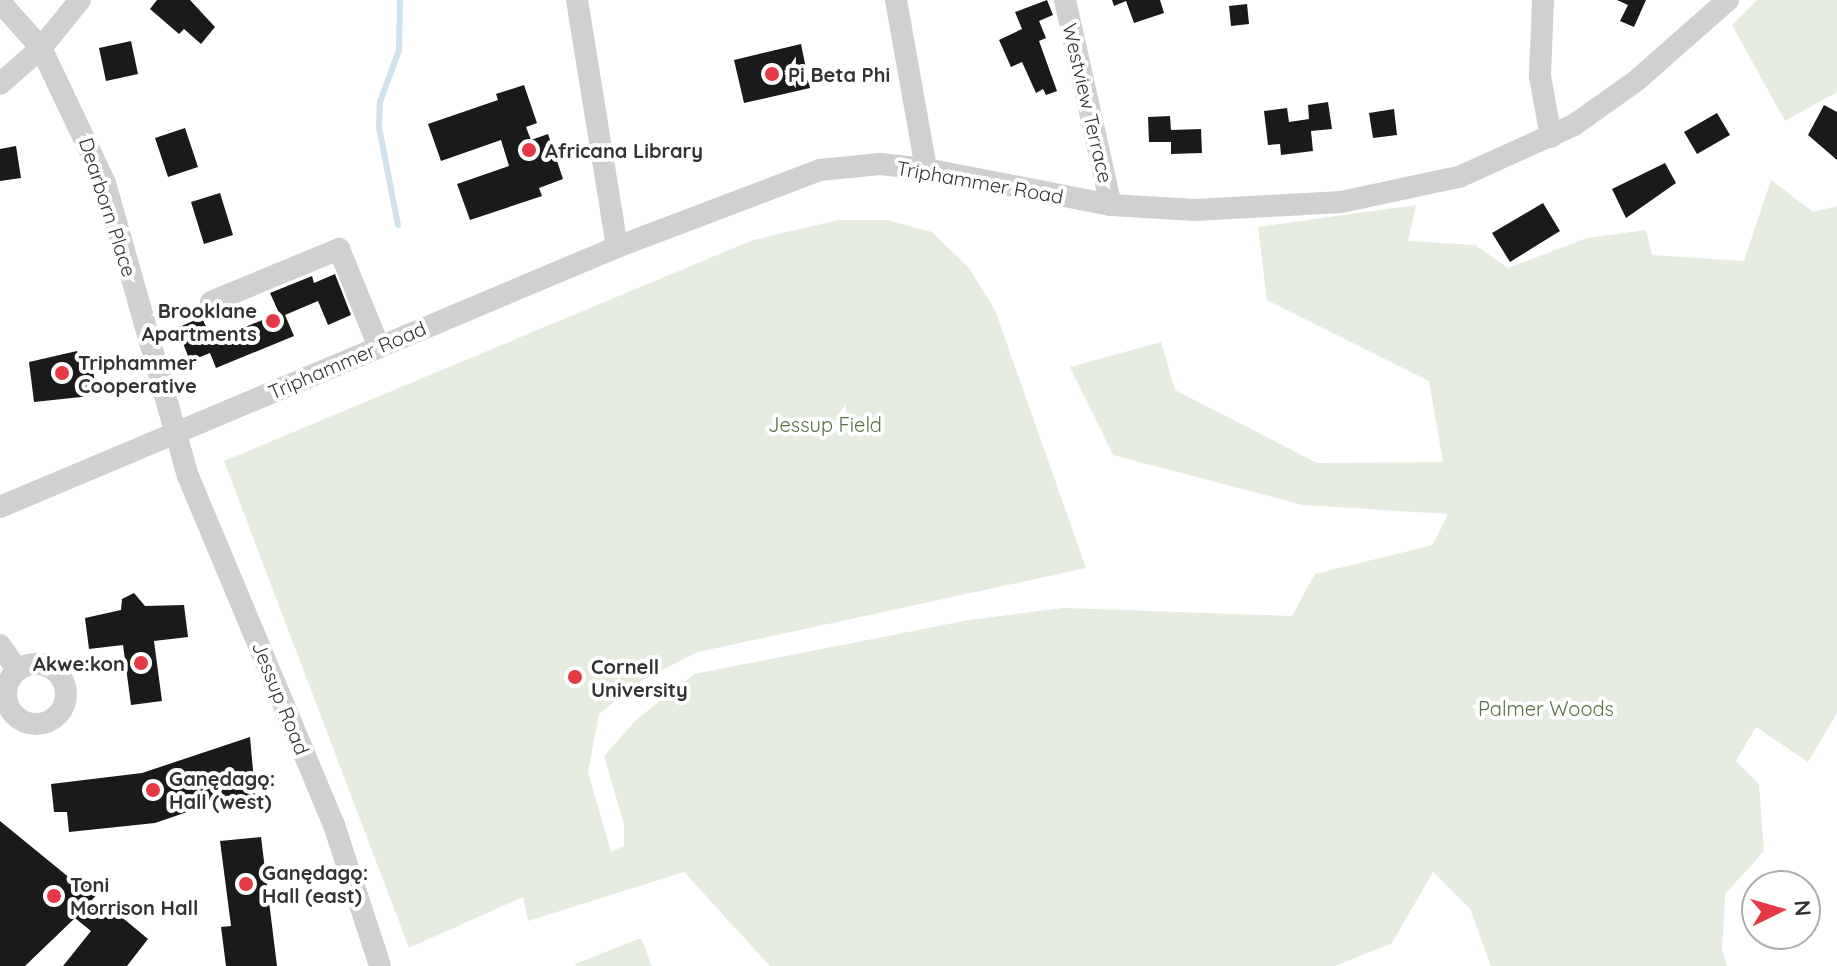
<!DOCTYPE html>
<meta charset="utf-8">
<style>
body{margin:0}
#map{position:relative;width:1837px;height:966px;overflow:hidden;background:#fff;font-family:Quicksand,sans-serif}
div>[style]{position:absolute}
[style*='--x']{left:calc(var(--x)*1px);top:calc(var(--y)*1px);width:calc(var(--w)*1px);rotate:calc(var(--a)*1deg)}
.green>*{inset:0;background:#e6ecdf}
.stream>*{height:6px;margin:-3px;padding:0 3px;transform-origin:3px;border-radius:3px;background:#cfe2ee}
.building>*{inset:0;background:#1a1a1a}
.minor>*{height:22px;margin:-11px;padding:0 11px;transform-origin:11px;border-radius:11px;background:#d0d0d0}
.minor>.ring{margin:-11px;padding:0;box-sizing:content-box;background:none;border:22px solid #d0d0d0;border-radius:50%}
.dots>*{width:22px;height:22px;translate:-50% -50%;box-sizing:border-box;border:4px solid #fff;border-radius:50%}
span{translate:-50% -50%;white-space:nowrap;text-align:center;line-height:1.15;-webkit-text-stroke:8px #fff;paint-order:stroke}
.poi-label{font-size:20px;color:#333;font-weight:700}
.left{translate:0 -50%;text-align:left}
.right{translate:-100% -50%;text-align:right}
.street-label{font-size:20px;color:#333}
.park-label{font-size:20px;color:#56703f}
.north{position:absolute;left:1741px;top:870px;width:80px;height:80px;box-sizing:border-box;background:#fff;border:2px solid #adadad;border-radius:50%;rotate:85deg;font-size:22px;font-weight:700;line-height:32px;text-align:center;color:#333}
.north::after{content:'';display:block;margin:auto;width:28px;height:36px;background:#e63946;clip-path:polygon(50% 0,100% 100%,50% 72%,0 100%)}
</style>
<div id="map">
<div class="green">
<div style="clip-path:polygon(1757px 0,1837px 0,1837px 92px,1785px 121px,1732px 25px)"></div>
<div style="clip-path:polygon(1771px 180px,1813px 212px,1837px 206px,1837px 713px,1808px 762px,1756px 727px,1736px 761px,1759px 784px,1764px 851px,1725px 894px,1722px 950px,1727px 966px,1491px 966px,1470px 909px,1433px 872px,1392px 943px,1335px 966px,770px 966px,684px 872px,528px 921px,523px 897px,409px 948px,224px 461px,753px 240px,838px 220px,887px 220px,932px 232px,969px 268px,995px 310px,1086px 568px,698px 652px,639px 682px,599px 714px,588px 772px,611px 852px,624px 846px,624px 824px,604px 756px,636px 720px,694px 674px,969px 620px,1064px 608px,1292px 616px,1315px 574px,1433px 545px,1448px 514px,1303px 505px,1113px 455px,1070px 367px,1161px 342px,1175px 390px,1317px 463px,1443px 462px,1429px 381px,1267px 300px,1258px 227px,1416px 205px,1408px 241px,1475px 245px,1508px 268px,1587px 238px,1646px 230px,1652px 255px,1744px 261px)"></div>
<div style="clip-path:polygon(641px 938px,652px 966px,576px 966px,575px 964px)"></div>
</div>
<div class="stream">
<div style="--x:398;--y:225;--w:100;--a:-101"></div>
<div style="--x:379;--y:127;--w:25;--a:-88"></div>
<div style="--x:380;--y:102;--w:55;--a:-69.9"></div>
<div style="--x:399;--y:50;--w:50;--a:-88.9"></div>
</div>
<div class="building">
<div style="clip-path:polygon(157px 0,190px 0,215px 27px,201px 44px,184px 29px,179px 34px,150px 9px)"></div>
<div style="clip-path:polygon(1047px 0,1053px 15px,1039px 21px,1046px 38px,1039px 41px,1057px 91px,1046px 95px,1043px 89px,1036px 93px,1022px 62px,1011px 67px,999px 40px,1022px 29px,1015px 12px)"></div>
<div style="clip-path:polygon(1112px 0,1160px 0,1164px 13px,1134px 23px,1126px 1px,1114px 6px)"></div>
<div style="clip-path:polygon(1617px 0,1646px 0,1634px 27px,1620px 21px,1628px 5px)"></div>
<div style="clip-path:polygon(1247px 4px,1249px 24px,1231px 26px,1229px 6px)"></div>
<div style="clip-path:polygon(131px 41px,138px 74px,106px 81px,99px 48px)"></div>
<div style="clip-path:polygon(801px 44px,810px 88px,744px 103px,734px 60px)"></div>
<div style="clip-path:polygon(524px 85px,537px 123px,526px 127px,531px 140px,548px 134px,563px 179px,539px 188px,542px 196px,470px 220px,457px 184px,509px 166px,501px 140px,441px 161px,428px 124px,498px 100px,496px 94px)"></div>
<div style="clip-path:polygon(1328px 102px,1332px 129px,1311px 131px,1313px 151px,1281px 155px,1280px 144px,1268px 145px,1264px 111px,1287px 108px,1289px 122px,1309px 119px,1308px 105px)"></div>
<div style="clip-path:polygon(1824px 105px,1837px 112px,1837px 160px,1808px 135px)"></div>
<div style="clip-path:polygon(1394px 109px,1397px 135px,1373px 138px,1369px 113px)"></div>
<div style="clip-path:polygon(1717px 113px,1730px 135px,1697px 154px,1684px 132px)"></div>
<div style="clip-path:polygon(1170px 116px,1171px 130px,1201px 129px,1202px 153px,1171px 154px,1171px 142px,1149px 142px,1148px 117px)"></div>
<div style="clip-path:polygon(185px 128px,198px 167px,168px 177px,155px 138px)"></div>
<div style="clip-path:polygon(16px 146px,21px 178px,0 181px,0 149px)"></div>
<div style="clip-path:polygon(1665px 163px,1676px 183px,1626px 218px,1612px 189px)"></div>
<div style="clip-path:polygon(220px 193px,233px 235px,204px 244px,191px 202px)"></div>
<div style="clip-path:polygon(1543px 203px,1560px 231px,1510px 262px,1492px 233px)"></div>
<div style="clip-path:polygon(335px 274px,351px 315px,328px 325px,318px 301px,285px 315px,294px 336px,216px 368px,210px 353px,190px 361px,177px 328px,202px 317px,212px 341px,279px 313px,270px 293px,312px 276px,314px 283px)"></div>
<div style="clip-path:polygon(77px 351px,81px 363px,91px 360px,95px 382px,89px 383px,91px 396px,34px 402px,29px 362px)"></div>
<div style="clip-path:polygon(134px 593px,145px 606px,184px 605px,188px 637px,154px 641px,162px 701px,131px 705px,123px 645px,89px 649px,85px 618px,121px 610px,122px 599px)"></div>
<div style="clip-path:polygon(250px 737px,256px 803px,234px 806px,234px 796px,155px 823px,69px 832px,67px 812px,54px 812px,51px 784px,142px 773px)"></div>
<div style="clip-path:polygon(0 821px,82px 888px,95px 879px,102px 889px,90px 902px,104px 915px,112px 909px,148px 939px,127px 966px,63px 966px,91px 931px,75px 918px,25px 966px,0 966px)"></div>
<div style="clip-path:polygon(261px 837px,277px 966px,226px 966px,221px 927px,231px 926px,220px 841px)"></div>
</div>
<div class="minor">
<div style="--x:577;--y:0;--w:250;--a:80.8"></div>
<div style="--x:896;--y:0;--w:172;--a:79.9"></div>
<div style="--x:1065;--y:0;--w:210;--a:77.4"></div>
<div style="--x:1543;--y:0;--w:76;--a:92.3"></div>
<div style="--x:1540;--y:76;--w:62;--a:79.8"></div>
<div style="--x:0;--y:2;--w:62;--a:48.3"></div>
<div style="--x:41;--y:48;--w:149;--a:64.6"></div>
<div style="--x:105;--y:183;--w:305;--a:74.2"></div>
<div style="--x:188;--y:476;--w:378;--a:67.3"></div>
<div style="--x:334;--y:825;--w:148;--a:71.9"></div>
<div style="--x:0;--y:84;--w:55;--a:-41.3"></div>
<div style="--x:41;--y:48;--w:62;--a:-50.9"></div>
<div style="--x:211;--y:302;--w:139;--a:-22.5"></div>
<div style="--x:339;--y:249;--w:106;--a:67.8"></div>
<div style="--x:0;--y:507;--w:670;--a:-22.85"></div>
<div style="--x:617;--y:247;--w:217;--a:-20.8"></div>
<div style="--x:820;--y:170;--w:60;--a:-5.7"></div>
<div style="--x:880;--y:164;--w:46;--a:6.2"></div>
<div style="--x:926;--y:169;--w:188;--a:11"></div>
<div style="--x:1111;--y:205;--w:84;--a:3.4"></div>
<div style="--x:1195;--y:210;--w:146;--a:-3.1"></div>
<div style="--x:1341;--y:202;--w:121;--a:-12"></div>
<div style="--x:1459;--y:177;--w:126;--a:-24.3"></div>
<div style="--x:1574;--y:125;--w:76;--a:-35.4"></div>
<div style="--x:1636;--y:81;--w:123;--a:-41.4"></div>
<div style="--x:0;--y:645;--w:28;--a:55"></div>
<div class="ring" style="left:6px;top:664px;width:38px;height:38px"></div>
</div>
<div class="dots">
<div style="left:772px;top:74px;background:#e63946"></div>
<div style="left:529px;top:150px;background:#e63946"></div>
<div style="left:273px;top:321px;background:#e63946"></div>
<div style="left:62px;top:373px;background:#e63946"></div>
<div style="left:141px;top:663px;background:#e63946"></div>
<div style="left:575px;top:677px;background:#e63946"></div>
<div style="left:153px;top:790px;background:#e63946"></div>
<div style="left:246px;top:884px;background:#e63946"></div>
<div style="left:54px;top:896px;background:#e63946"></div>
</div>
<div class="poi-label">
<span class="left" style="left:788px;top:74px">Pi Beta Phi</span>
<span class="left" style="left:545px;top:150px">Africana Library</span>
<span class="right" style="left:257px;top:322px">Brooklane<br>Apartments</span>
<span class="left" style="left:78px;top:374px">Triphammer<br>Cooperative</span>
<span class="right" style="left:125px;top:663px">Akwe:kon</span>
<span class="left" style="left:591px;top:678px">Cornell<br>University</span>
<span class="left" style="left:169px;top:790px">Ganędagǫ:<br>Hall (west)</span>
<span class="left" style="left:262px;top:884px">Ganędagǫ:<br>Hall (east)</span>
<span class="left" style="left:70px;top:896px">Toni<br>Morrison Hall</span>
</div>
<div class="street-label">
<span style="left:1088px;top:103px;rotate:77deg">Westview Terrace</span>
<span style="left:980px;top:182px;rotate:10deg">Triphammer Road</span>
<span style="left:108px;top:207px;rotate:72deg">Dearborn Place</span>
<span style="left:347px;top:360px;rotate:-23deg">Triphammer Road</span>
<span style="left:281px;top:698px;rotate:68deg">Jessup Road</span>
</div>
<div class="park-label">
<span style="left:825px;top:424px">Jessup Field</span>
<span style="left:1546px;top:708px">Palmer Woods</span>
</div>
<div class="north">N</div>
</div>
